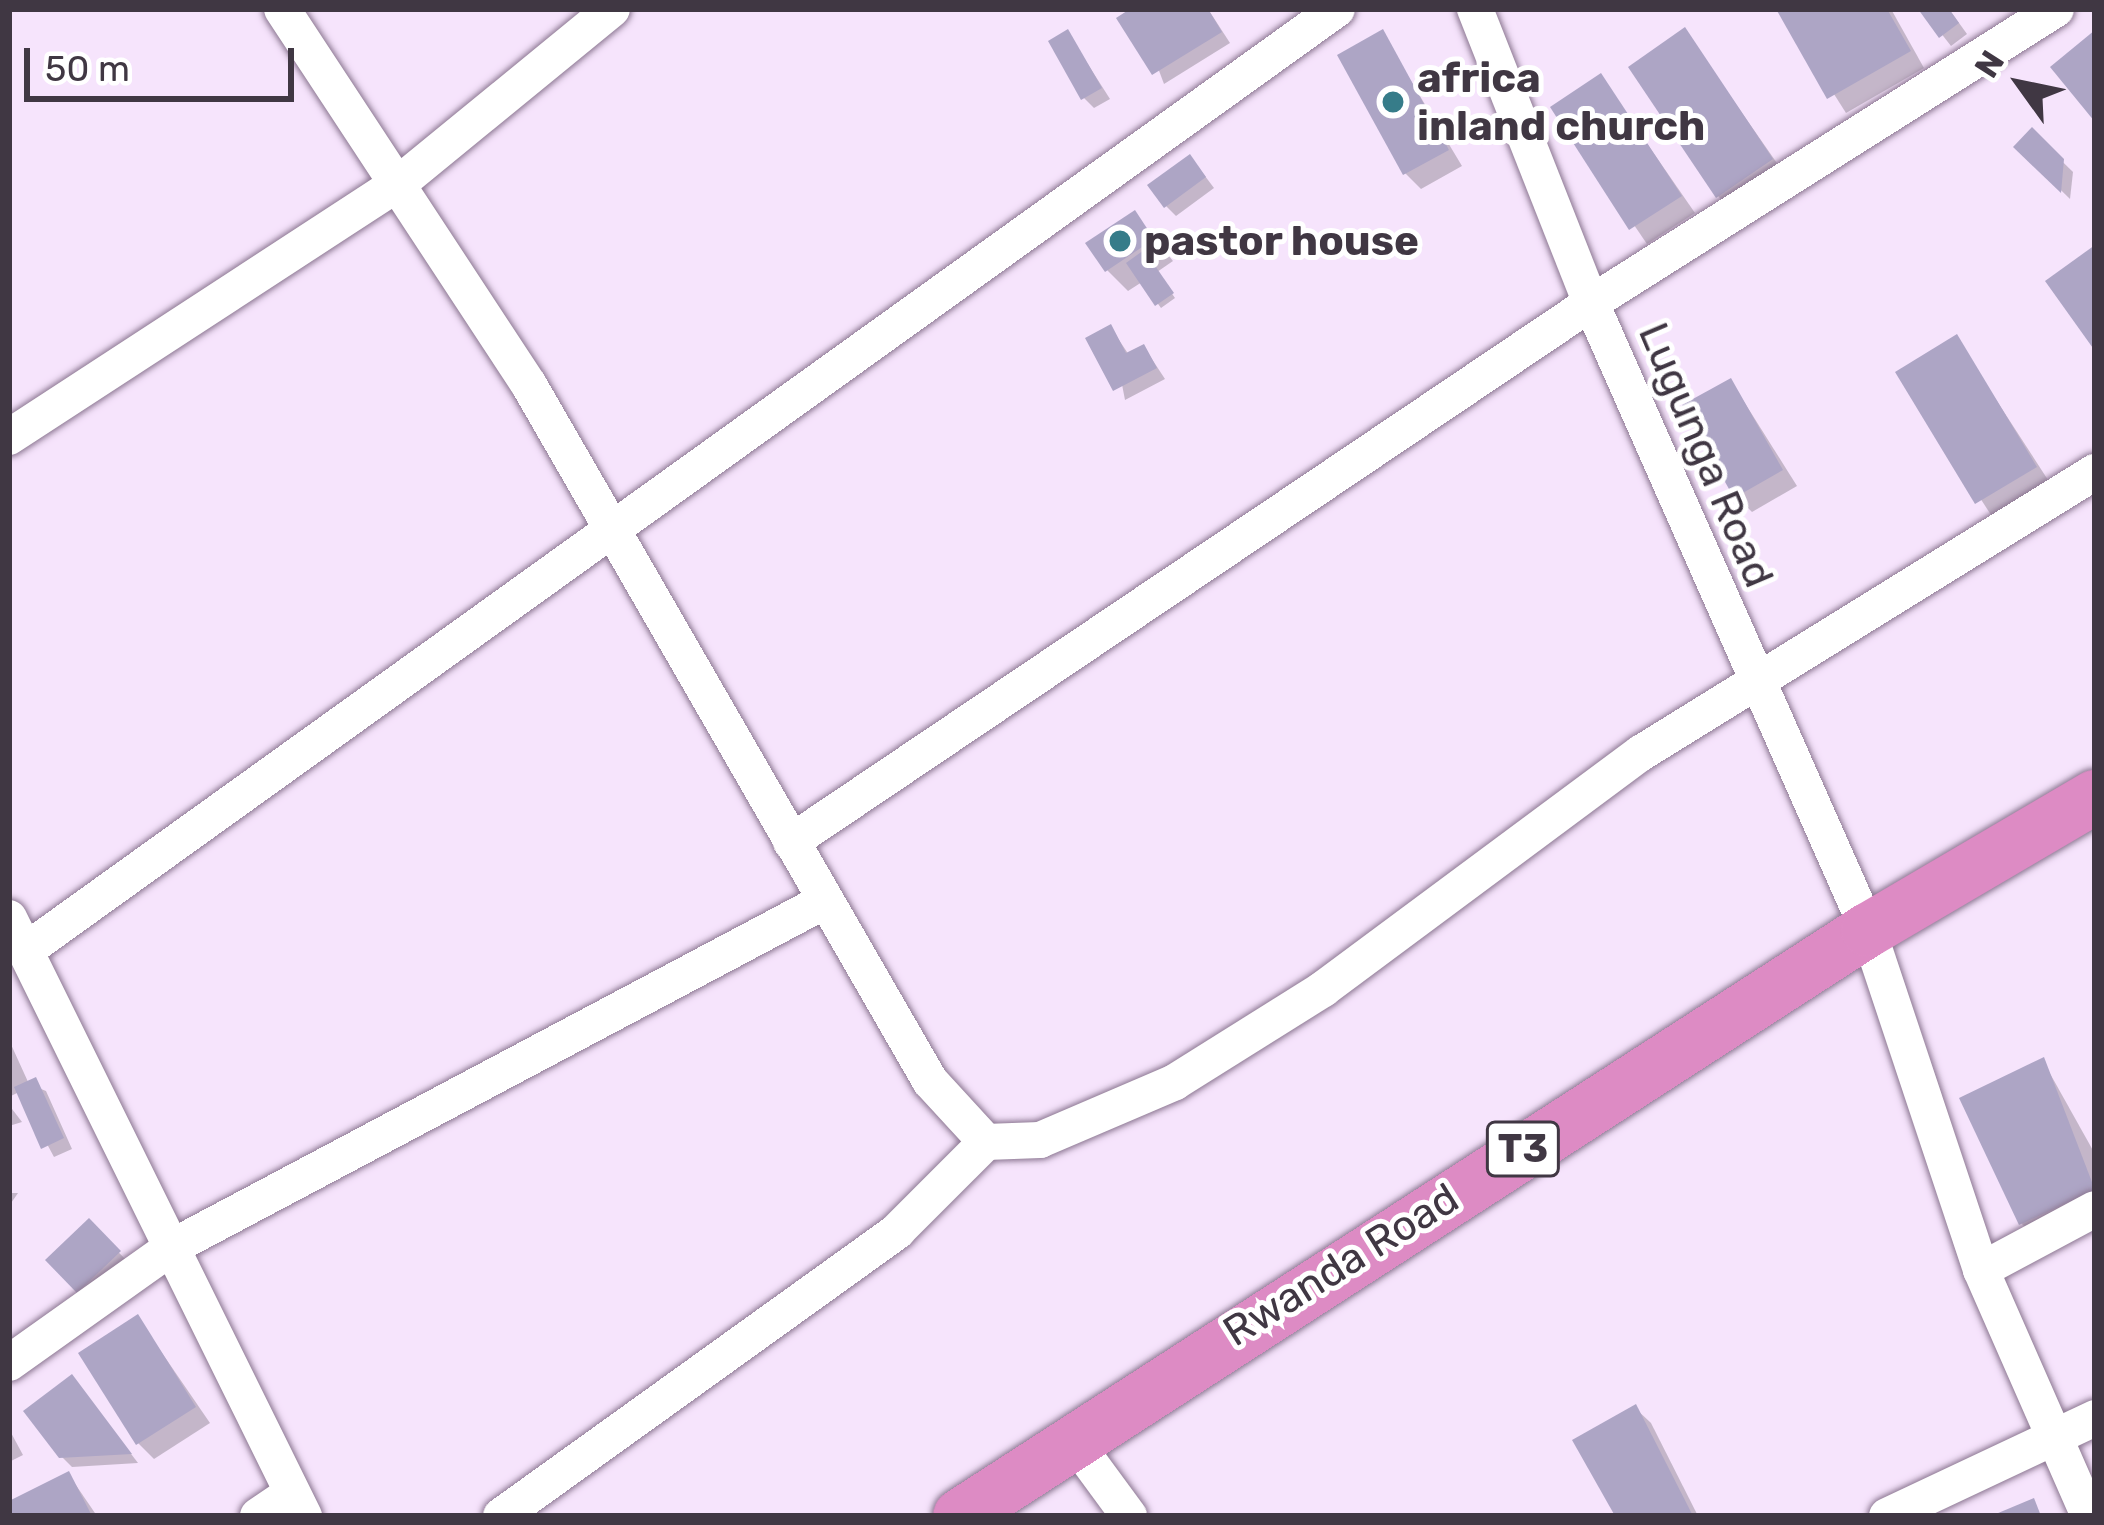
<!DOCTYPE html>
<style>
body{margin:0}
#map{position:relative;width:2104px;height:1525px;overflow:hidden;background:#f6e4fc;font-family:Rubik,sans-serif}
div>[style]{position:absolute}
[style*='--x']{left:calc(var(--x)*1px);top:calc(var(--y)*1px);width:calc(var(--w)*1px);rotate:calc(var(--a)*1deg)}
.shadow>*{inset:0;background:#0003}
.building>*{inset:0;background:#ada5c5}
.roads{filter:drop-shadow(0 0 3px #8c7792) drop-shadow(0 0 3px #8c7792)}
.minor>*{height:36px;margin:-18px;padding:0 18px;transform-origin:18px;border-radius:18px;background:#fff}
.highway>*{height:54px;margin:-27px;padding:0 27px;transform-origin:27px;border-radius:27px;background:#dd8bc4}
.dots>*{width:33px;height:33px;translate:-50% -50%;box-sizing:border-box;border:6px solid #fff;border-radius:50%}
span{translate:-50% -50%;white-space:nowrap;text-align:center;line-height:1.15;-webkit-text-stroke:10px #fff;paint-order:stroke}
.shield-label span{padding:3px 9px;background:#fff;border:3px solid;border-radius:9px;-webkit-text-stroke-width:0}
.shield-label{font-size:39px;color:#403743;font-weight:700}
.poi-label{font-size:42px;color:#403743;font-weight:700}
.left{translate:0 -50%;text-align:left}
.street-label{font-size:42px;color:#403743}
.frame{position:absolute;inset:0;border:12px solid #403743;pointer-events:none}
.north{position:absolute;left:1960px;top:24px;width:120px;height:120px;-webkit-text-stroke:9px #fff;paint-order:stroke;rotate:303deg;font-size:33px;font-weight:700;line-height:48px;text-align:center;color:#403743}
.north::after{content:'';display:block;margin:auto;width:42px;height:54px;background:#403743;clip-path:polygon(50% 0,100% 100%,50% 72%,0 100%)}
.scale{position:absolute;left:24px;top:48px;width:270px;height:54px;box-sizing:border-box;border:6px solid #403743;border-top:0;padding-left:15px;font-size:36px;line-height:42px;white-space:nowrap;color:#403743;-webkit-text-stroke:9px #fff;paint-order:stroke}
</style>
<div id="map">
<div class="shadow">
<div style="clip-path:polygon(1136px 9px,1208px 9px,1230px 43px,1164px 84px)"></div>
<div style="clip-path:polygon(1780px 9px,1891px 9px,1924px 68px,1846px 113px)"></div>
<div style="clip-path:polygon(1922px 9px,1949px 9px,1967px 34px,1951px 46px)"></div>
<div style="clip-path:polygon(1685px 31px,1786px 176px,1733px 212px,1718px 196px)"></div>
<div style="clip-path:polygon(1068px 33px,1110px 99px,1094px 108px,1084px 98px)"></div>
<div style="clip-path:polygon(1382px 33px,1462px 166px,1421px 189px,1405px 173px)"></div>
<div style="clip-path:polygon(1601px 77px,1695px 213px,1647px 244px,1554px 108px)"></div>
<div style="clip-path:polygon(2032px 132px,2073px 172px,2070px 199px,2017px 147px)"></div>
<div style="clip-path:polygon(1199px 168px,1214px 188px,1176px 216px,1166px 206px)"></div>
<div style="clip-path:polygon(1134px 214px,1173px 261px,1157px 272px,1175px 298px,1161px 308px,1142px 282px,1128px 291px,1107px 270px)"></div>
<div style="clip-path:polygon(1111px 328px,1129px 355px,1144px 347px,1165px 379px,1125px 400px)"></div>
<div style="clip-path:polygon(1956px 338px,2050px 483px,1993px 518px,1899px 373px)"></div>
<div style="clip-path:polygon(1731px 381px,1797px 486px,1752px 512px,1736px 496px)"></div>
<div style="clip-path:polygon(9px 1040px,29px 1084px,46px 1091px,72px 1149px,54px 1157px,19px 1092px,9px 1097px)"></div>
<div style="clip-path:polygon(2043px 1061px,2095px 1154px,2095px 1212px,2037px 1239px,2022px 1224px)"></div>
<div style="clip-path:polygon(9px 1105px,22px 1122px,9px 1126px)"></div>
<div style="clip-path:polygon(9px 1193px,18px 1193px,9px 1206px)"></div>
<div style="clip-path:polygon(89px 1222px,129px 1263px,89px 1301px,49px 1260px)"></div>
<div style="clip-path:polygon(138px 1318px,210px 1423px,154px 1459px,138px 1443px)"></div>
<div style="clip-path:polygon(81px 1388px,138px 1463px,72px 1467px,61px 1456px)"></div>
<div style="clip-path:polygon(1635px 1408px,1651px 1423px,1698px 1516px,1618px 1516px)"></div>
<div style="clip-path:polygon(9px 1429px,23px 1455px,9px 1462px)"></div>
<div style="clip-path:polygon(69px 1475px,97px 1516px,9px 1516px,9px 1505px)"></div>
</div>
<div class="building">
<div style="clip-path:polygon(1130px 9px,1208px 9px,1222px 32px,1152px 75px,1116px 18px)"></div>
<div style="clip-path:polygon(1776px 9px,1887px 9px,1911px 51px,1827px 99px)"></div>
<div style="clip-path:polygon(1918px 9px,1949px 9px,1959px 23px,1939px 38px)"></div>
<div style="clip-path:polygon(1685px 27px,1773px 159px,1716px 198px,1628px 67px)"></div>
<div style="clip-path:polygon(1068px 29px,1102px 88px,1081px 100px,1048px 41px)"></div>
<div style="clip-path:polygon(1383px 29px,1449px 150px,1403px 175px,1337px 55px)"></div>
<div style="clip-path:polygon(2095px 30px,2095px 122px,2050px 67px)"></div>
<div style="clip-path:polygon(1601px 73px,1682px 196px,1629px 230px,1550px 107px)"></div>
<div style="clip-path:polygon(2032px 127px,2064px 159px,2061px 193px,2013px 147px)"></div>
<div style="clip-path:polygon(1190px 154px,1206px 177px,1164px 208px,1147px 185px)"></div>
<div style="clip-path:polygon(1135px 210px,1154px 239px,1105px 272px,1085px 243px)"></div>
<div style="clip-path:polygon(2095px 245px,2095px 351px,2045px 281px)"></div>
<div style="clip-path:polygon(1144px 250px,1174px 293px,1155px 306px,1126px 263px)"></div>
<div style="clip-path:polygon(1111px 324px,1126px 353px,1144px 344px,1157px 368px,1113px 391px,1085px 338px)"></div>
<div style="clip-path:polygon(1957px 334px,2037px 467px,1975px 504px,1895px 372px)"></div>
<div style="clip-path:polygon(1731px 378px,1783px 470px,1734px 498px,1682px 405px)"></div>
<div style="clip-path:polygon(2044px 1057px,2095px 1190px,2019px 1225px,1959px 1098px)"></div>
<div style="clip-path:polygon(36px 1077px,64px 1138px,41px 1149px,14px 1087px)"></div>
<div style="clip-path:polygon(89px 1218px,121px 1251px,77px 1293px,45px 1260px)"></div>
<div style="clip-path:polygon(138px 1314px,196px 1407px,136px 1445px,78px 1353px)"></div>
<div style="clip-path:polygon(72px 1374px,132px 1454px,59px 1458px,23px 1411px)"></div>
<div style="clip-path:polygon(1636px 1404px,1693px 1516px,1615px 1516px,1572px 1440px)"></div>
<div style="clip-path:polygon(69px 1471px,92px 1516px,9px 1516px,9px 1501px)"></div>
<div style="clip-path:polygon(2034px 1498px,2041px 1516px,1991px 1516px)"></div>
</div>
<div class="roads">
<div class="minor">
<div style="--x:282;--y:9;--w:450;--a:56.7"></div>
<div style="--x:529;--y:385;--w:803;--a:60.05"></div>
<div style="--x:930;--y:1081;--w:83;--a:47.4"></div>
<div style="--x:986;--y:1142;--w:54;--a:-2.1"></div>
<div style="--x:1040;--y:1140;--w:147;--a:-23.2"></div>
<div style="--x:1175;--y:1082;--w:175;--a:-32.1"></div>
<div style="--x:1323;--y:989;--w:396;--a:-36.6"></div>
<div style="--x:1641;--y:753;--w:534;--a:-31.76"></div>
<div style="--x:1475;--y:9;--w:316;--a:68.5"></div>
<div style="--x:1591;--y:303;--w:685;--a:66.16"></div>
<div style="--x:1868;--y:930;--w:358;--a:71.6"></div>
<div style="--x:1981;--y:1270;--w:269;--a:66.3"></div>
<div style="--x:9;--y:437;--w:470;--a:-33.1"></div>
<div style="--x:403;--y:180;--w:270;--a:-39.3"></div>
<div style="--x:791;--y:842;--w:965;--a:-33.97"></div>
<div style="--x:1591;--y:303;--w:550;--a:-32.3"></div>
<div style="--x:9;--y:918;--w:667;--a:63.74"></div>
<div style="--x:25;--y:951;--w:1615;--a:-35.68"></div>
<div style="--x:1981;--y:1270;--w:129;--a:-28.2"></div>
<div style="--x:9;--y:1363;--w:200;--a:-35.4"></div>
<div style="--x:172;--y:1247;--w:735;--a:-27.93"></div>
<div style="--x:1071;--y:1437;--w:98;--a:53.7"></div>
<div style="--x:258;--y:1516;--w:41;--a:-34.1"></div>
<div style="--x:501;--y:1516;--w:488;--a:-35.7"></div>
<div style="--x:897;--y:1231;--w:126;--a:-45"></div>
<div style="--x:1887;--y:1516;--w:230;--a:-25.2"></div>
</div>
<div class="highway">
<div style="--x:960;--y:1516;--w:1081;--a:-32.84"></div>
<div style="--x:1868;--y:930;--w:263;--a:-30.4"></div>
</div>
</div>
<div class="dots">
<div style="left:1393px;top:102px;background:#367c89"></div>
<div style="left:1120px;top:241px;background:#367c89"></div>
</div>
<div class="shield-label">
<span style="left:1523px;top:1149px">T3</span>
</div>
<div class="poi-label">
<span class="left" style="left:1417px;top:102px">africa<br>inland church</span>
<span class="left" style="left:1144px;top:241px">pastor house</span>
</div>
<div class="street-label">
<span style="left:1706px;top:455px;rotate:67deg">Lugunga Road</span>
<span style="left:1341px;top:1265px;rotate:-32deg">Rwanda Road</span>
</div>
<div class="frame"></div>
<div class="north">N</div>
<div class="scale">50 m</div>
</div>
